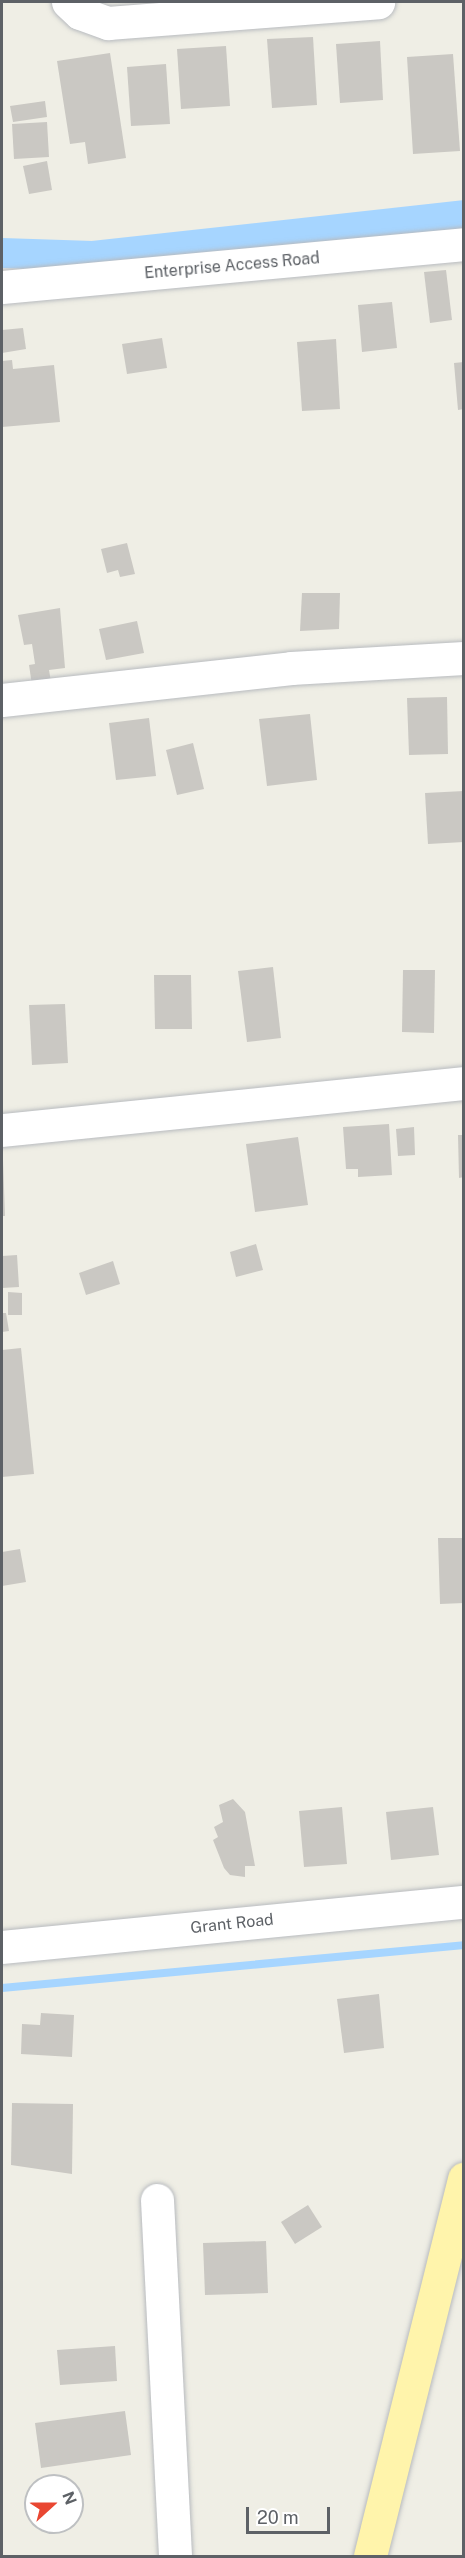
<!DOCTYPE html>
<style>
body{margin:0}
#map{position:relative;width:465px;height:2558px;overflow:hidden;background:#efeee5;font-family:"Public Sans",sans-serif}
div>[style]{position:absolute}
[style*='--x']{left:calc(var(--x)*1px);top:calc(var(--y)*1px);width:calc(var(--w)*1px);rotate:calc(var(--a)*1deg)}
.stream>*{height:8px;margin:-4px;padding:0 4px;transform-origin:4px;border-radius:4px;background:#a6d5ff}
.canal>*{height:30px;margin:-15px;padding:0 15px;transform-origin:15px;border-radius:15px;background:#a6d5ff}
.building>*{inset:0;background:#cac8c3}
.roads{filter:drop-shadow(0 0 2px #b8bbbf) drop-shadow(0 0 2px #b8bbbf)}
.minor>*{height:33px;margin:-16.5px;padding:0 16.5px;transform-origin:16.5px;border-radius:16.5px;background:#fff}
.major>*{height:33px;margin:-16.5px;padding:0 16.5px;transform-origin:16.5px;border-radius:16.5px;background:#fff4ab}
span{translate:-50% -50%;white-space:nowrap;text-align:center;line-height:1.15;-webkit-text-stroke:6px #fff;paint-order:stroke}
.street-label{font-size:16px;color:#5d6166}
.frame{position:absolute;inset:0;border:3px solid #5d6166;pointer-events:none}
.north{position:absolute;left:24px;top:2474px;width:60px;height:60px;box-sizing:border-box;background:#fff;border:2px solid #bec0c2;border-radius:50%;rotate:69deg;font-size:16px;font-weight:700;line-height:24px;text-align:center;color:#5d6166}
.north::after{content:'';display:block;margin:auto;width:21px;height:27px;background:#e94732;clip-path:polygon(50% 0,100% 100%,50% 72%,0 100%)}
.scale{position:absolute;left:246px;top:2507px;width:84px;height:27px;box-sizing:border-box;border:3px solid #5d6166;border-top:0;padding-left:8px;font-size:18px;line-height:21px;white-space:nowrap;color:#5d6166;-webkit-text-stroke:4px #fff;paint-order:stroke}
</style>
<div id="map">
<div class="stream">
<div style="--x:2;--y:1988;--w:464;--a:-5.3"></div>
</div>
<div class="canal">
<div style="--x:2;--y:253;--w:91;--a:1.9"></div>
<div style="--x:93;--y:256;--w:373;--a:-6.3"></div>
</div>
<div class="building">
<div style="clip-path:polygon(313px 37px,317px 105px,272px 108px,267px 39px)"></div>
<div style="clip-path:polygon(380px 41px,383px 100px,340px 103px,336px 44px)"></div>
<div style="clip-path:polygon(226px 46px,230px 106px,181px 109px,177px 49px)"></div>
<div style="clip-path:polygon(110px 53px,126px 158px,88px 164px,85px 142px,70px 144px,57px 61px)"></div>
<div style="clip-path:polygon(453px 54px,460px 151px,413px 154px,407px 57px)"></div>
<div style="clip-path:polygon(166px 64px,170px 124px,131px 126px,127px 67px)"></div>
<div style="clip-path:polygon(45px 101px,47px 117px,13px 122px,10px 106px)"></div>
<div style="clip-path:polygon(47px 122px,49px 157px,14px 159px,12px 124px)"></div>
<div style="clip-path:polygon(47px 161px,52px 190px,29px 194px,23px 166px)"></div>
<div style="clip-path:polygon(446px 270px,452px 320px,430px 323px,424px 272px)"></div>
<div style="clip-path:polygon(392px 302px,397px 348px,362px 352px,358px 305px)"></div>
<div style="clip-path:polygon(23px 328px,26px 349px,2px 353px,2px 330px)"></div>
<div style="clip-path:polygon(162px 338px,167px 368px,127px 374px,122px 344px)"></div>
<div style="clip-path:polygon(336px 339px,340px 409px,302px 411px,297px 342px)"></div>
<div style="clip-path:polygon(12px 360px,13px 369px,54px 365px,60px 422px,2px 427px,2px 361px)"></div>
<div style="clip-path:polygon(464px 362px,464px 409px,458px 410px,454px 363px)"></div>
<div style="clip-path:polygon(127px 543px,135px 574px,120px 577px,118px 570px,107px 573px,101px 549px)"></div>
<div style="clip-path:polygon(302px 593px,340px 593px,339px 629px,300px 631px)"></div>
<div style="clip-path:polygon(60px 608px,65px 668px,49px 670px,51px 682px,32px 685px,29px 665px,35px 664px,32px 644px,24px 645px,18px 615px)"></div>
<div style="clip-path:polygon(137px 621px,144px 653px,106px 660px,99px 629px)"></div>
<div style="clip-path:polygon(447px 697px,448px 754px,409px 755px,407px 698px)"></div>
<div style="clip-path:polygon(310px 714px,317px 780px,267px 786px,259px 719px)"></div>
<div style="clip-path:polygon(149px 718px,156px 776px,116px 780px,109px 723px)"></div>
<div style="clip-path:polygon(193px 743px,204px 789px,177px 795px,166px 750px)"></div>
<div style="clip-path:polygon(464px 791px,464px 842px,428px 844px,425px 793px)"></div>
<div style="clip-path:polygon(273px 967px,281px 1038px,247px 1042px,238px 971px)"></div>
<div style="clip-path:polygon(403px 970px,435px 970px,434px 1033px,402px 1032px)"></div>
<div style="clip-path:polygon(154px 975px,191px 975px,192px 1029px,155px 1029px)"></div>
<div style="clip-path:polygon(65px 1004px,68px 1063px,32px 1065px,29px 1005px)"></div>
<div style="clip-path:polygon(389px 1124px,392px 1175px,358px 1177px,358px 1169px,346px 1169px,343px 1127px)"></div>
<div style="clip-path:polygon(414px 1127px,415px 1155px,398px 1156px,396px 1129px)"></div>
<div style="clip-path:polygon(458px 1135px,464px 1135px,464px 1177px,459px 1178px)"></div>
<div style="clip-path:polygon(298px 1137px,308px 1205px,255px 1212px,246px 1144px)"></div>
<div style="clip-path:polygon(2px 1160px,3px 1160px,5px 1216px,2px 1216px)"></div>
<div style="clip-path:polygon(256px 1244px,263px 1270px,236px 1277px,230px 1252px)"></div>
<div style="clip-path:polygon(17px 1255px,19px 1287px,2px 1288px,2px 1256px)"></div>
<div style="clip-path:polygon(113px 1261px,120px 1284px,86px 1295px,79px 1273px)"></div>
<div style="clip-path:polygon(8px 1292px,22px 1293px,22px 1315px,8px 1315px)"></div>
<div style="clip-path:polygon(2px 1313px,6px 1313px,9px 1331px,2px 1332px)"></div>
<div style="clip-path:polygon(21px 1348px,34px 1474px,2px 1477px,2px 1350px)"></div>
<div style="clip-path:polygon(438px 1538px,464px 1538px,464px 1603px,440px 1604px)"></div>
<div style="clip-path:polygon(20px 1549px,26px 1582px,2px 1586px,2px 1552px)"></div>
<div style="clip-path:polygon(233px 1799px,245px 1812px,255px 1866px,245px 1866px,245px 1877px,230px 1875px,224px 1868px,213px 1840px,218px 1837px,214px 1827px,223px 1822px,219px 1805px)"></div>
<div style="clip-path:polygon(342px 1807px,347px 1864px,304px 1867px,299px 1811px)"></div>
<div style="clip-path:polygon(433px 1807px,439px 1855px,391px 1860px,386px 1812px)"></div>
<div style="clip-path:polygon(379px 1994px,384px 2048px,344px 2053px,337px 1999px)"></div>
<div style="clip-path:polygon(41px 2013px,74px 2015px,72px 2057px,21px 2054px,22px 2024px,40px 2025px)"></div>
<div style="clip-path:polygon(12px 2103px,73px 2104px,72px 2174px,11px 2165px)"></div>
<div style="clip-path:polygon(308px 2205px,322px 2227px,295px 2244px,281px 2222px)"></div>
<div style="clip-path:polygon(266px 2241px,268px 2293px,205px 2295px,203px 2243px)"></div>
<div style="clip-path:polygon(115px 2346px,117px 2381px,60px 2385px,57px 2350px)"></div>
<div style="clip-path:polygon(125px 2411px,131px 2455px,41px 2468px,35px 2423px)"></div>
</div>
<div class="roads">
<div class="minor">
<div style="--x:68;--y:2;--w:16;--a:43"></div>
<div style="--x:80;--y:13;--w:30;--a:20"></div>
<div style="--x:108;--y:23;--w:271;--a:-4.4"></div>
<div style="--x:2;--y:287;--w:464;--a:-5.3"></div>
<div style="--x:2;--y:700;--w:291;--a:-6.3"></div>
<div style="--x:291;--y:668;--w:173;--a:-3.3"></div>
<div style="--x:2;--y:1130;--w:464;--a:-5.8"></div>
<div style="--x:2;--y:1947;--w:464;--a:-5.6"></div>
<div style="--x:157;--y:2200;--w:356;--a:87.1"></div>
</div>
<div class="major">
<div style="--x:370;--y:2556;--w:389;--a:-76"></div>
</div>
</div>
<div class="street-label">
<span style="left:232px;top:266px;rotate:-5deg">Enterprise Access Road</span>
<span style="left:232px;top:1924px;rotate:-6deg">Grant Road</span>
</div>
<div class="frame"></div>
<div class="north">N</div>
<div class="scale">20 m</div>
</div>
